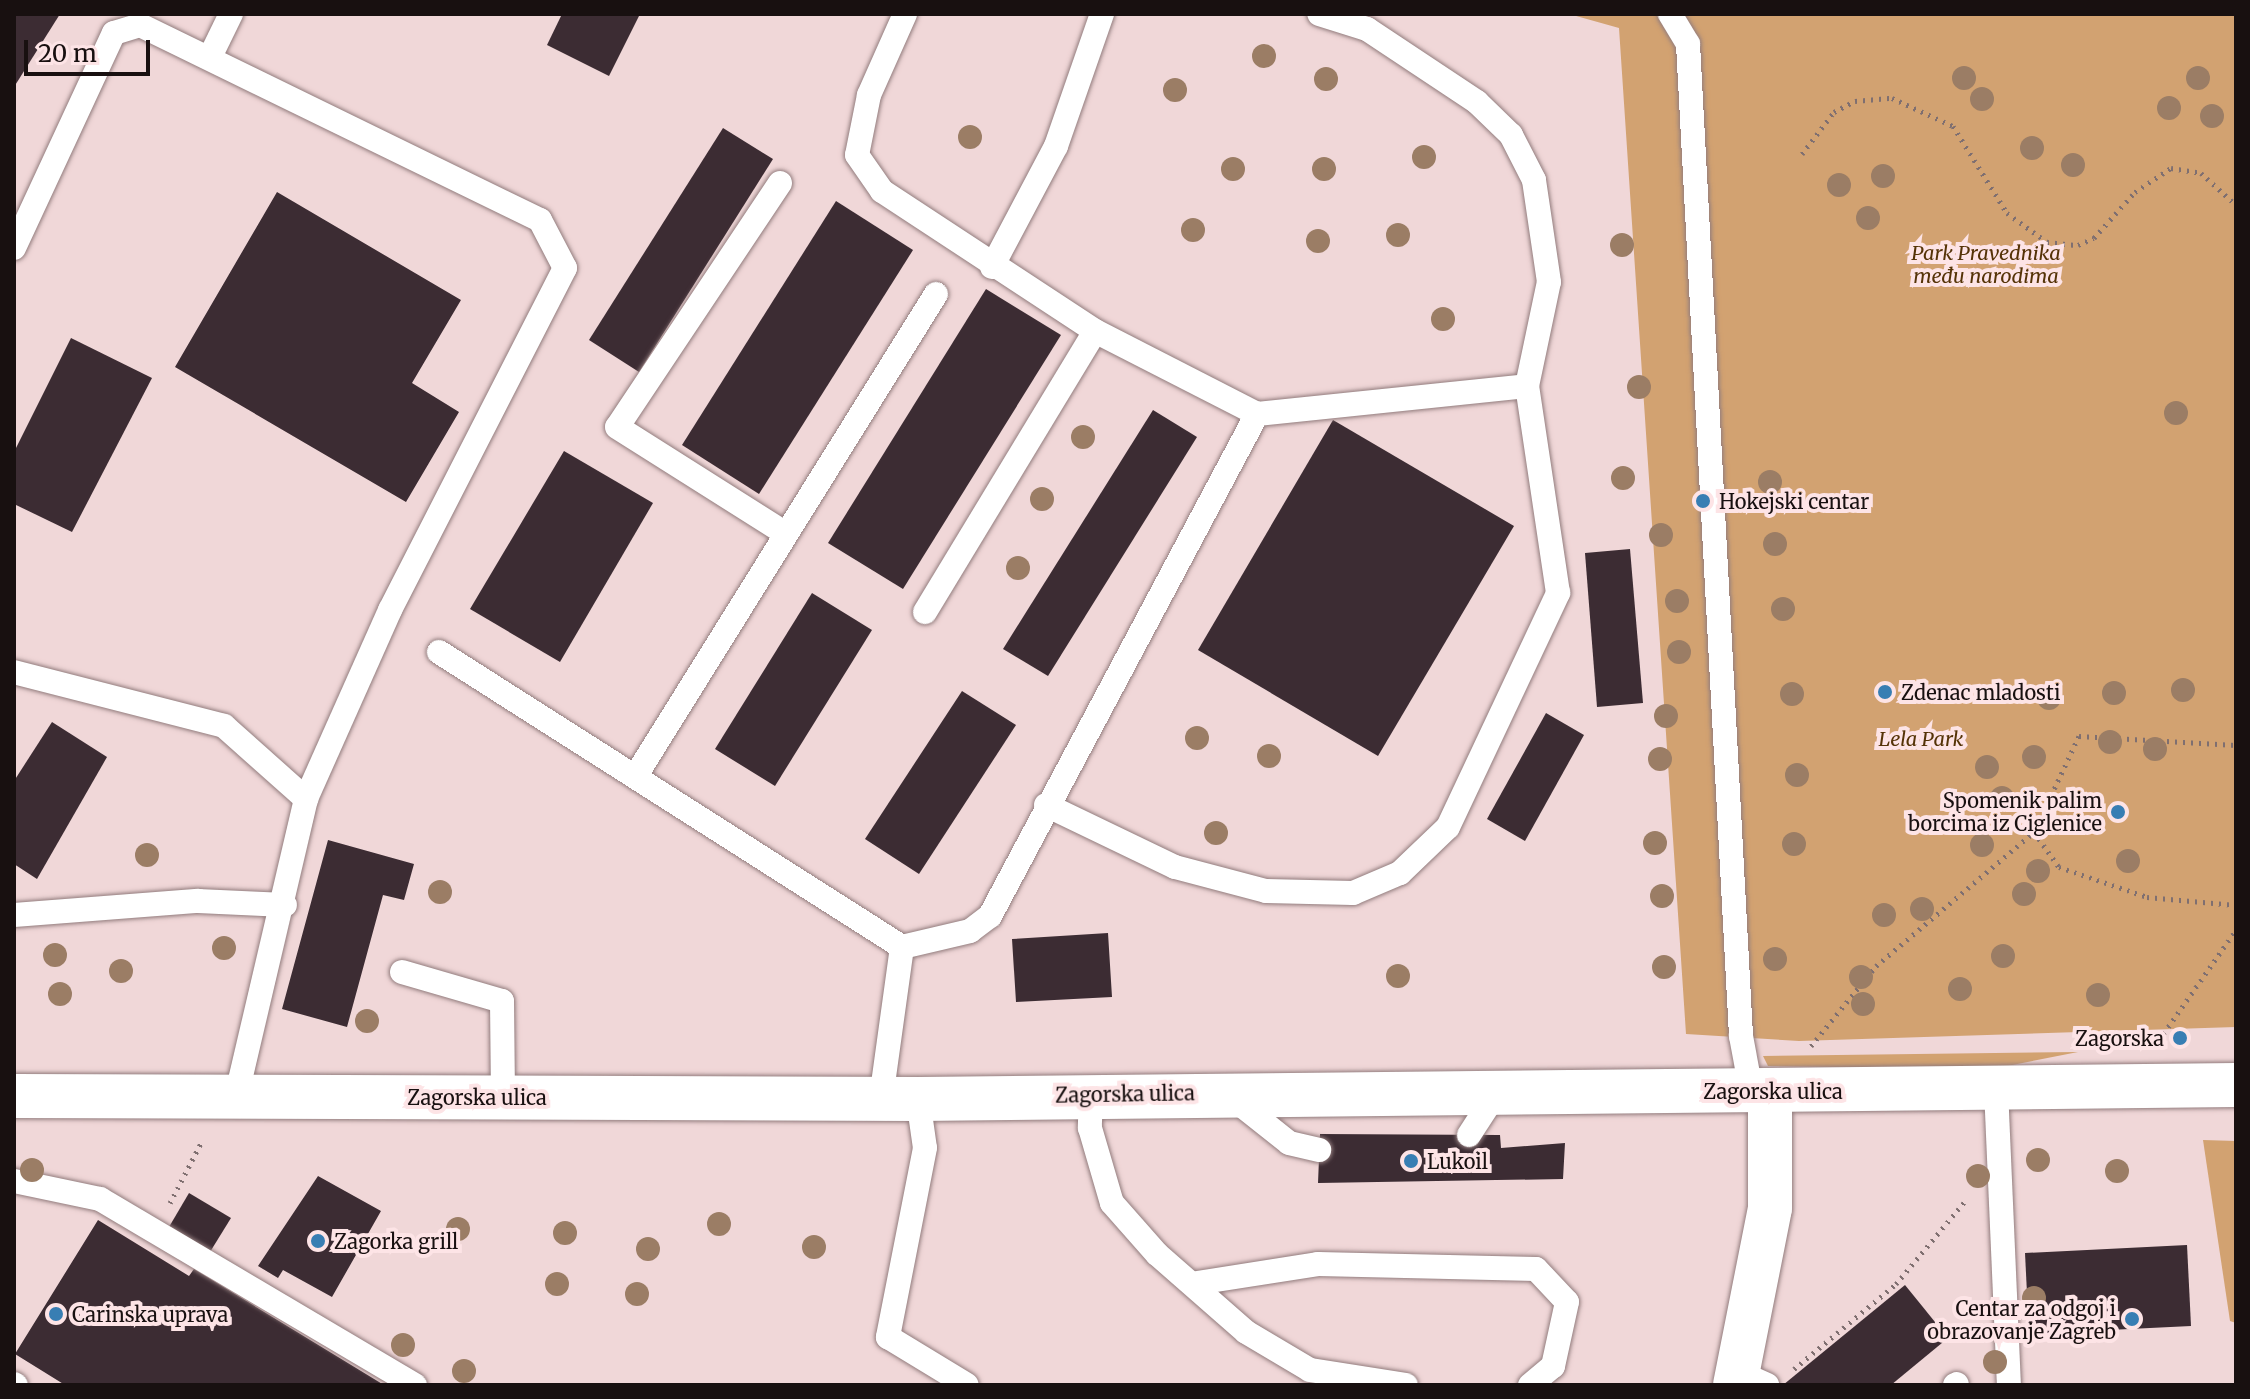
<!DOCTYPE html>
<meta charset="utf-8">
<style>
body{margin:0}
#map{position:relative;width:2250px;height:1399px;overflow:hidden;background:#f0d7d8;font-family:Merriweather,serif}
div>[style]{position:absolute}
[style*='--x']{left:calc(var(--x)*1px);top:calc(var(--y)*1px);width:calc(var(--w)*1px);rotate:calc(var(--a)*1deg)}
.green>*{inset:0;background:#d2a271}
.building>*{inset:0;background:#3c2c33}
.path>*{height:5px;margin-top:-2.5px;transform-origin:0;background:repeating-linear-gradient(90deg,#7f6f70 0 2px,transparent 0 8px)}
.roads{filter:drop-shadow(0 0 2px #927c7d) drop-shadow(0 0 2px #927c7d)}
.lane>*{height:24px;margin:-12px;padding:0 12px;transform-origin:12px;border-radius:12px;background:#fff}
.street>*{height:44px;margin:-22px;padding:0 22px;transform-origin:22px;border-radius:22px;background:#fff}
.secondary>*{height:44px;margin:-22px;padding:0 22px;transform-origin:22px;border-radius:22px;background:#fff}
.trees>*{width:24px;height:24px;margin:-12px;border-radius:50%;background:#9b7d65}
.dots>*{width:22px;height:22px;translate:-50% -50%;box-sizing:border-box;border:4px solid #fde4e6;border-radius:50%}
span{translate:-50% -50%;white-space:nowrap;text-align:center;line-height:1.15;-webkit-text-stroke:8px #fde4e6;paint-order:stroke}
.park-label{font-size:20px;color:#553307;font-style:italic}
.poi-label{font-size:20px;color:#181010}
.left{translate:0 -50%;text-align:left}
.right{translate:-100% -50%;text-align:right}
.street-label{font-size:20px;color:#181010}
.frame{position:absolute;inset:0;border:16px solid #181010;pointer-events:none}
.scale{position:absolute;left:24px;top:40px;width:126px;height:36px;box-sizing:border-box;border:4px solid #181010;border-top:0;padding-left:10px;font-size:24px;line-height:28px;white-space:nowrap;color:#181010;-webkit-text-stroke:6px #fde4e6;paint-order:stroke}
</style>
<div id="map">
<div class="green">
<div style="clip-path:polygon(1569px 14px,2236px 14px,2236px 1027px,1799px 1041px,1686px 1034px,1619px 28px)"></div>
<div style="clip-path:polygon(2078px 1052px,1992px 1069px,1768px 1066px,1763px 1056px)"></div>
<div style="clip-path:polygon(2203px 1140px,2236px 1141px,2236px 1323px,2230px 1321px)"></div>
</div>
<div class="building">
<div style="clip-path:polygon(14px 14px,60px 14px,14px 87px)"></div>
<div style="clip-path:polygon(562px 14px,640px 14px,609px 76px,547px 45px)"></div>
<div style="clip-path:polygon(723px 128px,773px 159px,639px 372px,589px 340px)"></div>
<div style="clip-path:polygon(277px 192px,461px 300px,412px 383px,459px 412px,406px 502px,175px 367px)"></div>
<div style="clip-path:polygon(836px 201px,913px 250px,759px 494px,682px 445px)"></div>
<div style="clip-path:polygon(986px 289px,1061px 335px,903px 589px,828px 543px)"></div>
<div style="clip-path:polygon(71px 338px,152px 378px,72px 532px,14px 504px,14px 452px)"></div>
<div style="clip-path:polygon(1153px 410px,1197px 437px,1048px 676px,1003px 649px)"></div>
<div style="clip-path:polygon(1333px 420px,1514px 526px,1378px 756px,1198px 650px)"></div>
<div style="clip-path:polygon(564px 451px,653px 503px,560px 662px,470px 609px)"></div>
<div style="clip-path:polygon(1630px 549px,1643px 703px,1597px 707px,1585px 553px)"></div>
<div style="clip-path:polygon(812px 593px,872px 630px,775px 786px,715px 749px)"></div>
<div style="clip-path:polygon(962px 691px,1016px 725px,919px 874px,865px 839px)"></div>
<div style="clip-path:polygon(1546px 713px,1584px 735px,1525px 841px,1487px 819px)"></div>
<div style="clip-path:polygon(52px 722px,107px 757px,37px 879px,14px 864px,14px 781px)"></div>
<div style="clip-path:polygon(328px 840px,414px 864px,404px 900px,383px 895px,347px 1027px,282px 1009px)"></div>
<div style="clip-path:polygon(1108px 933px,1112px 997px,1016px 1002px,1012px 939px)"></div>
<div style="clip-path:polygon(1320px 1134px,1500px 1135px,1501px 1148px,1565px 1143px,1563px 1179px,1318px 1183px)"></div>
<div style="clip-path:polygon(318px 1176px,381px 1211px,332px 1297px,283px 1270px,278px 1278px,258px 1266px)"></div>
<div style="clip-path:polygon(189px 1193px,231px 1218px,210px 1252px,169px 1227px)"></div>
<div style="clip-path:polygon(98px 1220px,189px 1276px,194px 1269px,384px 1385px,65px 1385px,15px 1354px)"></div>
<div style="clip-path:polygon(2187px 1245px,2191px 1326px,2029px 1334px,2025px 1253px)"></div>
<div style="clip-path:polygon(1905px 1285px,1948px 1338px,1891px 1385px,1783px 1385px)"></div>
</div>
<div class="path">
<div style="--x:1802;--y:154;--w:53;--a:-52.7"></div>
<div style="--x:1834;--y:112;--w:24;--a:-28"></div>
<div style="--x:1855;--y:101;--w:37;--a:-5"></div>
<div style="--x:1892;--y:98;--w:67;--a:24.7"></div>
<div style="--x:1953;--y:126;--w:102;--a:58.2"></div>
<div style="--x:2007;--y:213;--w:49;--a:35.9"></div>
<div style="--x:2047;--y:242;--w:31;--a:6"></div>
<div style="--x:2078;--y:245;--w:17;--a:-24"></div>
<div style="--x:2094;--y:238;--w:62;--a:-48.3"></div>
<div style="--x:2135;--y:192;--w:43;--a:-33.7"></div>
<div style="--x:2171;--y:168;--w:30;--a:9"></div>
<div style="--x:2201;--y:173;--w:47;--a:42.4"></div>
<div style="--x:2034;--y:832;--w:43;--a:54.5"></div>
<div style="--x:2059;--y:867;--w:93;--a:18.8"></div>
<div style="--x:2147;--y:897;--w:89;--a:5.1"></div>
<div style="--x:2159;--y:1040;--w:134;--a:-55"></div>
<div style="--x:1811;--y:1046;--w:103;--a:-50.9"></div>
<div style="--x:1876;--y:966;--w:207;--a:-40.3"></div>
<div style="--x:2034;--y:832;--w:106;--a:-64.9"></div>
<div style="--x:2079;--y:736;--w:157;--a:3.3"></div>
<div style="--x:170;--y:1203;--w:70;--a:-62.7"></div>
<div style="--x:1794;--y:1369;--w:133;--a:-39.8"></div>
<div style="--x:1896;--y:1284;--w:109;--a:-50.2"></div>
</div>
<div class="roads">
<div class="lane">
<div style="--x:905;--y:14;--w:89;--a:114"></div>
<div style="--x:869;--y:95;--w:61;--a:101.3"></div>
<div style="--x:857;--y:155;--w:44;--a:55.2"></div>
<div style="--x:882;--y:191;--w:255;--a:33.3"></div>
<div style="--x:1095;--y:331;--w:182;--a:27.1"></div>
<div style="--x:1257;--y:414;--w:271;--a:-5.9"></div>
<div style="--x:1670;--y:14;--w:35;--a:59"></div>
<div style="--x:1688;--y:44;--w:993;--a:86.94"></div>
<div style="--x:1741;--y:1036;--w:55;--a:79.5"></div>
<div style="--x:210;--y:57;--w:48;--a:-64"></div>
<div style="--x:780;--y:183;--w:293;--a:123.7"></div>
<div style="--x:617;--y:427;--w:200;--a:32.3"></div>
<div style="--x:14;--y:248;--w:237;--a:-65.1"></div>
<div style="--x:114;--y:33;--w:27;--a:-17"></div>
<div style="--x:140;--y:25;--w:445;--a:26"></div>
<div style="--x:540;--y:220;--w:54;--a:62.5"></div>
<div style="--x:565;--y:268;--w:384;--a:117.1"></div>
<div style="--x:390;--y:610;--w:207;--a:114"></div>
<div style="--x:306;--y:799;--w:306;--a:103.2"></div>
<div style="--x:992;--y:267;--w:137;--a:-62.1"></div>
<div style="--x:1056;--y:146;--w:140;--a:-70.8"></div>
<div style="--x:925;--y:612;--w:328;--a:-58.8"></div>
<div style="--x:439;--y:652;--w:549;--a:32.5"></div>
<div style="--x:902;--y:947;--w:153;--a:97.9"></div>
<div style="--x:14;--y:672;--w:217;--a:14.4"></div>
<div style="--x:224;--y:726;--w:110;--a:41.7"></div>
<div style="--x:635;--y:777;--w:569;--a:-58.07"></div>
<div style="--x:1046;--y:805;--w:143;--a:25.7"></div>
<div style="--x:1175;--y:867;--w:94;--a:14.8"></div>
<div style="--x:1266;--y:891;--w:87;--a:1.3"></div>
<div style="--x:1353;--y:893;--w:51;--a:-23.1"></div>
<div style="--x:1400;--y:873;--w:66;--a:-43.8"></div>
<div style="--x:1448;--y:827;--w:259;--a:-64.8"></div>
<div style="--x:1558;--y:593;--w:209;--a:-98.5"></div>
<div style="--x:1527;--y:386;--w:106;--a:-78.1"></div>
<div style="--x:1549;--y:282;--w:103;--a:-98.4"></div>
<div style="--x:1534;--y:180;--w:51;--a:-117.1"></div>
<div style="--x:1511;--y:135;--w:47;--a:-135.9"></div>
<div style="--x:1477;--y:102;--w:132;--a:-146.4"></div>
<div style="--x:1367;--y:29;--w:50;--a:-162.6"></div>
<div style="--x:14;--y:915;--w:185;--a:-4.4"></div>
<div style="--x:198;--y:901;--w:87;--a:2.6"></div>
<div style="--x:902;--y:947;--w:70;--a:-13.2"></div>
<div style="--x:970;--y:931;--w:25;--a:-37"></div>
<div style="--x:990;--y:916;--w:569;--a:-61.99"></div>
<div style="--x:402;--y:972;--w:104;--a:16.2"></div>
<div style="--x:502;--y:1001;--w:97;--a:89.4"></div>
<div style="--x:1996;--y:1089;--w:296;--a:87.5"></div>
<div style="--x:1091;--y:1093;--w:35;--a:92"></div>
<div style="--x:1090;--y:1128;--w:78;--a:73.7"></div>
<div style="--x:1112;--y:1203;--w:68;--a:48.6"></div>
<div style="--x:1157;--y:1254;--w:118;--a:41.2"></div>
<div style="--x:1246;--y:1332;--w:74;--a:30.7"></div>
<div style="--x:1310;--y:1370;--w:97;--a:8.9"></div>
<div style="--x:1230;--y:1096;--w:75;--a:38.5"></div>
<div style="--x:1289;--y:1143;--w:31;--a:13"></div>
<div style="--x:918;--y:1099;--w:49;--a:81.9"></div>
<div style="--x:925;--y:1148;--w:193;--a:101.1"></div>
<div style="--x:888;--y:1337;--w:92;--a:31.3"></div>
<div style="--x:1469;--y:1135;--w:48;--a:-57"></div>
<div style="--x:14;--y:1181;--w:88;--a:11.8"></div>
<div style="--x:100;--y:1199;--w:366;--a:30.6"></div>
<div style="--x:1197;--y:1283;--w:122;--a:-8.9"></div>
<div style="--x:1318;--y:1264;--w:218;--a:1.3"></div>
<div style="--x:1536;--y:1269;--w:45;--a:46.8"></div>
<div style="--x:1567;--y:1302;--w:66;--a:102.3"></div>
<div style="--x:1553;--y:1366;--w:30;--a:140"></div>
<div style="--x:1738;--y:1372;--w:32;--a:24"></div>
<div style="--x:14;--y:1384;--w:2;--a:27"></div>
<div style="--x:1955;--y:1385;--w:2;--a:-27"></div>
</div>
<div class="street">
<div style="--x:1735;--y:1385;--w:180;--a:-78.8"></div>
<div style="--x:1770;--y:1208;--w:117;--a:-90"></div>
</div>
<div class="secondary">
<div style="--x:14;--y:1096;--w:904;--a:0.19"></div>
<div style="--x:918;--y:1099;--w:1318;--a:-0.61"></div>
</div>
</div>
<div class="trees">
<div style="left:1264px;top:56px"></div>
<div style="left:1964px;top:78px"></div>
<div style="left:2198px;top:78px"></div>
<div style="left:1326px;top:79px"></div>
<div style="left:1175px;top:90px"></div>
<div style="left:1982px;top:99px"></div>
<div style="left:2169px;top:108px"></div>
<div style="left:2212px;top:116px"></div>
<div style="left:970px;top:137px"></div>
<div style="left:2032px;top:148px"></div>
<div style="left:1424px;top:157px"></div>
<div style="left:2073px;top:165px"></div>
<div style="left:1233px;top:169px"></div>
<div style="left:1324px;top:169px"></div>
<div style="left:1883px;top:176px"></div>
<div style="left:1839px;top:185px"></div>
<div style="left:1868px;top:218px"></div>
<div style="left:1193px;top:230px"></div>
<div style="left:1398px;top:235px"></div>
<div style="left:1318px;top:241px"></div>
<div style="left:1622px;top:245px"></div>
<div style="left:1443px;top:319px"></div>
<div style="left:1639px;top:387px"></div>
<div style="left:2176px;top:413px"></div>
<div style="left:1083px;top:437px"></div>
<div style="left:1623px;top:478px"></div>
<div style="left:1770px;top:482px"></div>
<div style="left:1042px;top:499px"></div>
<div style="left:1661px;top:535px"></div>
<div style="left:1775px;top:544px"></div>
<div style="left:1018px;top:568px"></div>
<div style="left:1677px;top:601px"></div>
<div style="left:1783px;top:609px"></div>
<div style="left:1679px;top:652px"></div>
<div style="left:2183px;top:690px"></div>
<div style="left:2114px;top:693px"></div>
<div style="left:1792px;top:694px"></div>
<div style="left:2049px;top:698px"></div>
<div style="left:1666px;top:716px"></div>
<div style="left:1197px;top:738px"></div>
<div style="left:2110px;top:742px"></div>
<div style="left:2155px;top:749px"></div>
<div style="left:1269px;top:756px"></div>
<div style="left:2034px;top:757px"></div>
<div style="left:1660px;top:759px"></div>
<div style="left:1987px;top:767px"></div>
<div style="left:1797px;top:775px"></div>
<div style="left:2002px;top:798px"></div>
<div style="left:1216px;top:833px"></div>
<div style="left:1655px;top:843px"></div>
<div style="left:1794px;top:844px"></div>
<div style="left:1982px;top:845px"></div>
<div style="left:147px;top:855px"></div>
<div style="left:2128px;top:861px"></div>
<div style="left:2038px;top:871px"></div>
<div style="left:440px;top:892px"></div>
<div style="left:2024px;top:894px"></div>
<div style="left:1662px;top:896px"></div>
<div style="left:1922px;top:909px"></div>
<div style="left:1884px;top:915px"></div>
<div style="left:224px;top:948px"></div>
<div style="left:55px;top:955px"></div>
<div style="left:2003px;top:956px"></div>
<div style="left:1775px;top:959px"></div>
<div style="left:1664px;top:967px"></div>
<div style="left:121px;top:971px"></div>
<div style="left:1398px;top:976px"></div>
<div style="left:1861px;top:977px"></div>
<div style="left:1960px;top:989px"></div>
<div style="left:60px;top:994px"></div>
<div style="left:2098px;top:995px"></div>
<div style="left:1863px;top:1004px"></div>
<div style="left:367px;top:1021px"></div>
<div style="left:2038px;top:1160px"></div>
<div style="left:32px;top:1170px"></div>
<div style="left:2117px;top:1171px"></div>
<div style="left:1978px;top:1176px"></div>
<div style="left:719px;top:1224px"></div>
<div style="left:458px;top:1229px"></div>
<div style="left:565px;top:1233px"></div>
<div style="left:814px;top:1247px"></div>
<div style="left:648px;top:1249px"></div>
<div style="left:557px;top:1284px"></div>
<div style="left:637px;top:1294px"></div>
<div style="left:2034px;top:1298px"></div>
<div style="left:403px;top:1345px"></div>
<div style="left:1995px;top:1362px"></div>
<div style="left:464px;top:1371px"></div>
</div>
<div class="dots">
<div style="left:1703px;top:501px;background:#387eb3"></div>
<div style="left:1885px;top:692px;background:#387eb3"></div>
<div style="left:2118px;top:812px;background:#387eb3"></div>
<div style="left:2180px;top:1038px;background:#387eb3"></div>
<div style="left:1411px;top:1161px;background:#387eb3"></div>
<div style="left:318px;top:1241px;background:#387eb3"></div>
<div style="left:56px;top:1314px;background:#387eb3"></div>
<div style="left:2132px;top:1319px;background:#387eb3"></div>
</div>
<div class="park-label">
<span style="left:1986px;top:264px">Park Pravednika<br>među narodima</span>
<span style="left:1921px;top:738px">Lela Park</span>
</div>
<div class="poi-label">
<span class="left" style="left:1719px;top:501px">Hokejski centar</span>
<span class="left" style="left:1901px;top:692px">Zdenac mladosti</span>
<span class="right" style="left:2102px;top:812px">Spomenik palim<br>borcima iz Ciglenice</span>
<span class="right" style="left:2164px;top:1038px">Zagorska</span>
<span class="left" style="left:1427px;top:1161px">Lukoil</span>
<span class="left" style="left:334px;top:1241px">Zagorka grill</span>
<span class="right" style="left:2116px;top:1320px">Centar za odgoj i<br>obrazovanje Zagreb</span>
<span class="left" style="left:72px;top:1314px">Carinska uprava</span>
</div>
<div class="street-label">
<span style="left:1773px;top:1091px">Zagorska ulica</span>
<span style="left:1125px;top:1094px;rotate:-1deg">Zagorska ulica</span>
<span style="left:477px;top:1097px">Zagorska ulica</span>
</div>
<div class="frame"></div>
<div class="scale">20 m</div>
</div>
